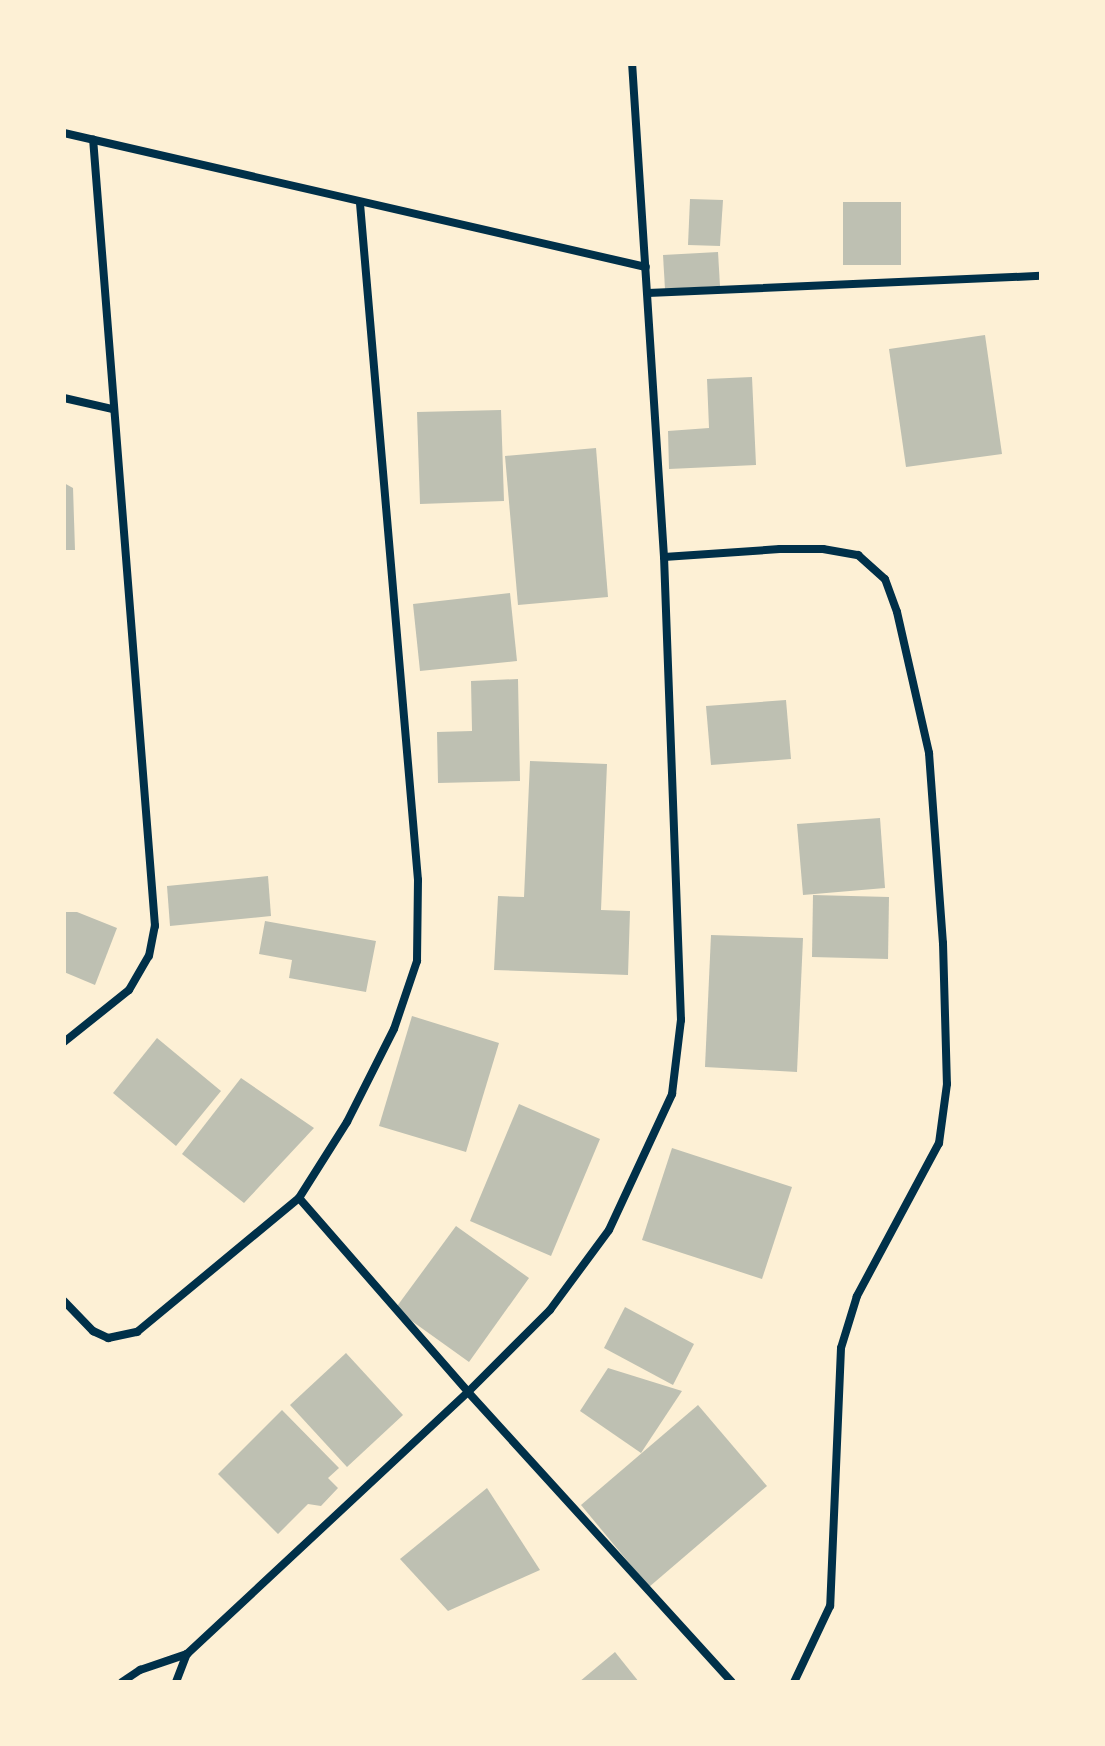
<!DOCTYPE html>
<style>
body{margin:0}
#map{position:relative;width:1105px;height:1746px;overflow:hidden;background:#fdf0d5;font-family:Signika,sans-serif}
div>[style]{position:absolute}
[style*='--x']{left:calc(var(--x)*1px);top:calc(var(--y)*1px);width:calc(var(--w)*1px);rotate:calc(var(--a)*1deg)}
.building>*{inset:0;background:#bec0b2}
.minor>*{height:8px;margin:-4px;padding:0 4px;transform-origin:4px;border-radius:4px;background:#003049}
span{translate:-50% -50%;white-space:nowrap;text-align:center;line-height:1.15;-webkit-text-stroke:6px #fdf0d5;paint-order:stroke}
.frame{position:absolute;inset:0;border:66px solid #fdf0d5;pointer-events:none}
</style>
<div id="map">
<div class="building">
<div style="clip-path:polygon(690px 199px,723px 200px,720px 246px,688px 245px)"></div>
<div style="clip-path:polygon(843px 202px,901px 202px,901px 265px,843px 265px)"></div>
<div style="clip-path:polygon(718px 252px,720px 286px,665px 289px,663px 255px)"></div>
<div style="clip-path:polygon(985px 335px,1002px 454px,906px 467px,889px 349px)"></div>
<div style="clip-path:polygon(752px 377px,756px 465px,669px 469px,668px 431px,709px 428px,707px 379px)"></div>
<div style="clip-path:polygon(501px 410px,504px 501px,420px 504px,417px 412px)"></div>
<div style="clip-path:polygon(596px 448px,608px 597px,518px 605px,505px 456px)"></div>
<div style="clip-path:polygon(64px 483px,73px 488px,75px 550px,64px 550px)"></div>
<div style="clip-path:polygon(510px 593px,517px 661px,420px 671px,413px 604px)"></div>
<div style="clip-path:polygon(518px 679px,520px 781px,438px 783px,437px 732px,472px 731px,471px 681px)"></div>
<div style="clip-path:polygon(786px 700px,791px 759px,711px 765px,706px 706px)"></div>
<div style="clip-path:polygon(530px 761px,607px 764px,601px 910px,630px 911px,628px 975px,494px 970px,498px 896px,524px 897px)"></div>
<div style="clip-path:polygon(880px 818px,885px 888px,803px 895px,797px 824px)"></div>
<div style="clip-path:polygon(268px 876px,271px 916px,170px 926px,167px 886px)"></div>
<div style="clip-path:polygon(813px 895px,889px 897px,888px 959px,812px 957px)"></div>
<div style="clip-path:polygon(64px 912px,77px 912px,117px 928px,95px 985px,64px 972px)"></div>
<div style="clip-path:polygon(265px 921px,376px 941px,366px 992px,289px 978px,292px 960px,259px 954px)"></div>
<div style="clip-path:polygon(711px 935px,803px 938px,797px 1072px,705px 1067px)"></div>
<div style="clip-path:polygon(412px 1016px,499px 1043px,466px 1152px,379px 1126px)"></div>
<div style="clip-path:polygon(157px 1038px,221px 1091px,176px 1146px,113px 1093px)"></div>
<div style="clip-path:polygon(241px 1078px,314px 1128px,244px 1203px,182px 1154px)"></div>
<div style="clip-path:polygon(519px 1104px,600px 1139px,551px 1256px,470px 1221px)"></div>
<div style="clip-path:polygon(672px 1148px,792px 1187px,762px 1279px,642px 1240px)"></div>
<div style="clip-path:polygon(456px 1226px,529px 1278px,469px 1362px,395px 1309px)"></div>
<div style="clip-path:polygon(625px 1307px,694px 1344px,673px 1385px,604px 1348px)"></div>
<div style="clip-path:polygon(346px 1353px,403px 1415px,347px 1467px,290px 1405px)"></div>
<div style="clip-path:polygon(608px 1368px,682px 1391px,641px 1453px,580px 1411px)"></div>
<div style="clip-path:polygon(698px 1405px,767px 1486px,649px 1587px,581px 1505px)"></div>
<div style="clip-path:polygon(282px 1410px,339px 1468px,328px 1478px,338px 1488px,321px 1506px,308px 1504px,278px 1534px,218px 1474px)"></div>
<div style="clip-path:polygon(487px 1488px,540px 1570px,448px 1611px,400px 1559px)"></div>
<div style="clip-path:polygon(615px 1652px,639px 1682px,579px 1682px)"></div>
</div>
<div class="minor">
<div style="--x:64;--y:133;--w:597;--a:12.97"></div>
<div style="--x:648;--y:293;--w:393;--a:-2.5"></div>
<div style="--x:64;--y:398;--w:49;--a:12.9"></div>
<div style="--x:664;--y:557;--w:116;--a:-3.9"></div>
<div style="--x:780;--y:549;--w:43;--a:0"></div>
<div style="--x:823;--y:549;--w:36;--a:10"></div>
<div style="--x:858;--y:555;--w:36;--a:42"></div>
<div style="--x:885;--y:579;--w:35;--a:70"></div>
<div style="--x:897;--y:612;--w:145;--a:77.2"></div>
<div style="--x:929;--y:753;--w:191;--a:85.8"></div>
<div style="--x:943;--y:943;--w:141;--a:88.4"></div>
<div style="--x:947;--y:1084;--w:60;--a:97.7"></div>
<div style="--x:939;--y:1143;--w:174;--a:118.2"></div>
<div style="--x:857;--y:1296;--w:54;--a:107.1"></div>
<div style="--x:841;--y:1348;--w:258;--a:92.4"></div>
<div style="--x:830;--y:1606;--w:84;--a:115.3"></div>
<div style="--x:64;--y:1042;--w:83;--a:-38.7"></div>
<div style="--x:129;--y:990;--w:39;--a:-60"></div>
<div style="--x:149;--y:956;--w:31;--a:-79"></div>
<div style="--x:155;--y:926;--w:789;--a:-94.5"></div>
<div style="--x:299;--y:1198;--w:257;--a:48.9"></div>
<div style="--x:468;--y:1392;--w:392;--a:47.7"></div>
<div style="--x:64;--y:1301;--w:42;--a:46"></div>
<div style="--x:93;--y:1331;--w:17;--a:25"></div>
<div style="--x:108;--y:1338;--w:30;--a:-12"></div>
<div style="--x:137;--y:1332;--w:210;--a:-39.6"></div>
<div style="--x:299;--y:1198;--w:90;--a:-57.7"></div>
<div style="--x:347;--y:1122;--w:104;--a:-63.2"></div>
<div style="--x:394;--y:1029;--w:72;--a:-71.3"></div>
<div style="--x:417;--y:961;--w:81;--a:-89.3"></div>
<div style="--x:418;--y:880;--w:678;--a:-94.9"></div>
<div style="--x:122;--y:1682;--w:22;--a:-34"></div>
<div style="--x:140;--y:1670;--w:50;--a:-18.8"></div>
<div style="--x:187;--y:1654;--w:384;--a:-43"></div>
<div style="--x:468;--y:1392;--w:116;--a:-45"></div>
<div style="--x:550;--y:1310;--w:99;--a:-53.6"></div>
<div style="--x:609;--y:1230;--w:150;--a:-65.1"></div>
<div style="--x:672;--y:1094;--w:75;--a:-83.1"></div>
<div style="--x:681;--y:1020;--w:463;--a:-92.1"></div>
<div style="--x:664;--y:557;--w:494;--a:-93.7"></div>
<div style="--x:176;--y:1682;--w:30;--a:-69"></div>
</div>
<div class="frame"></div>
</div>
